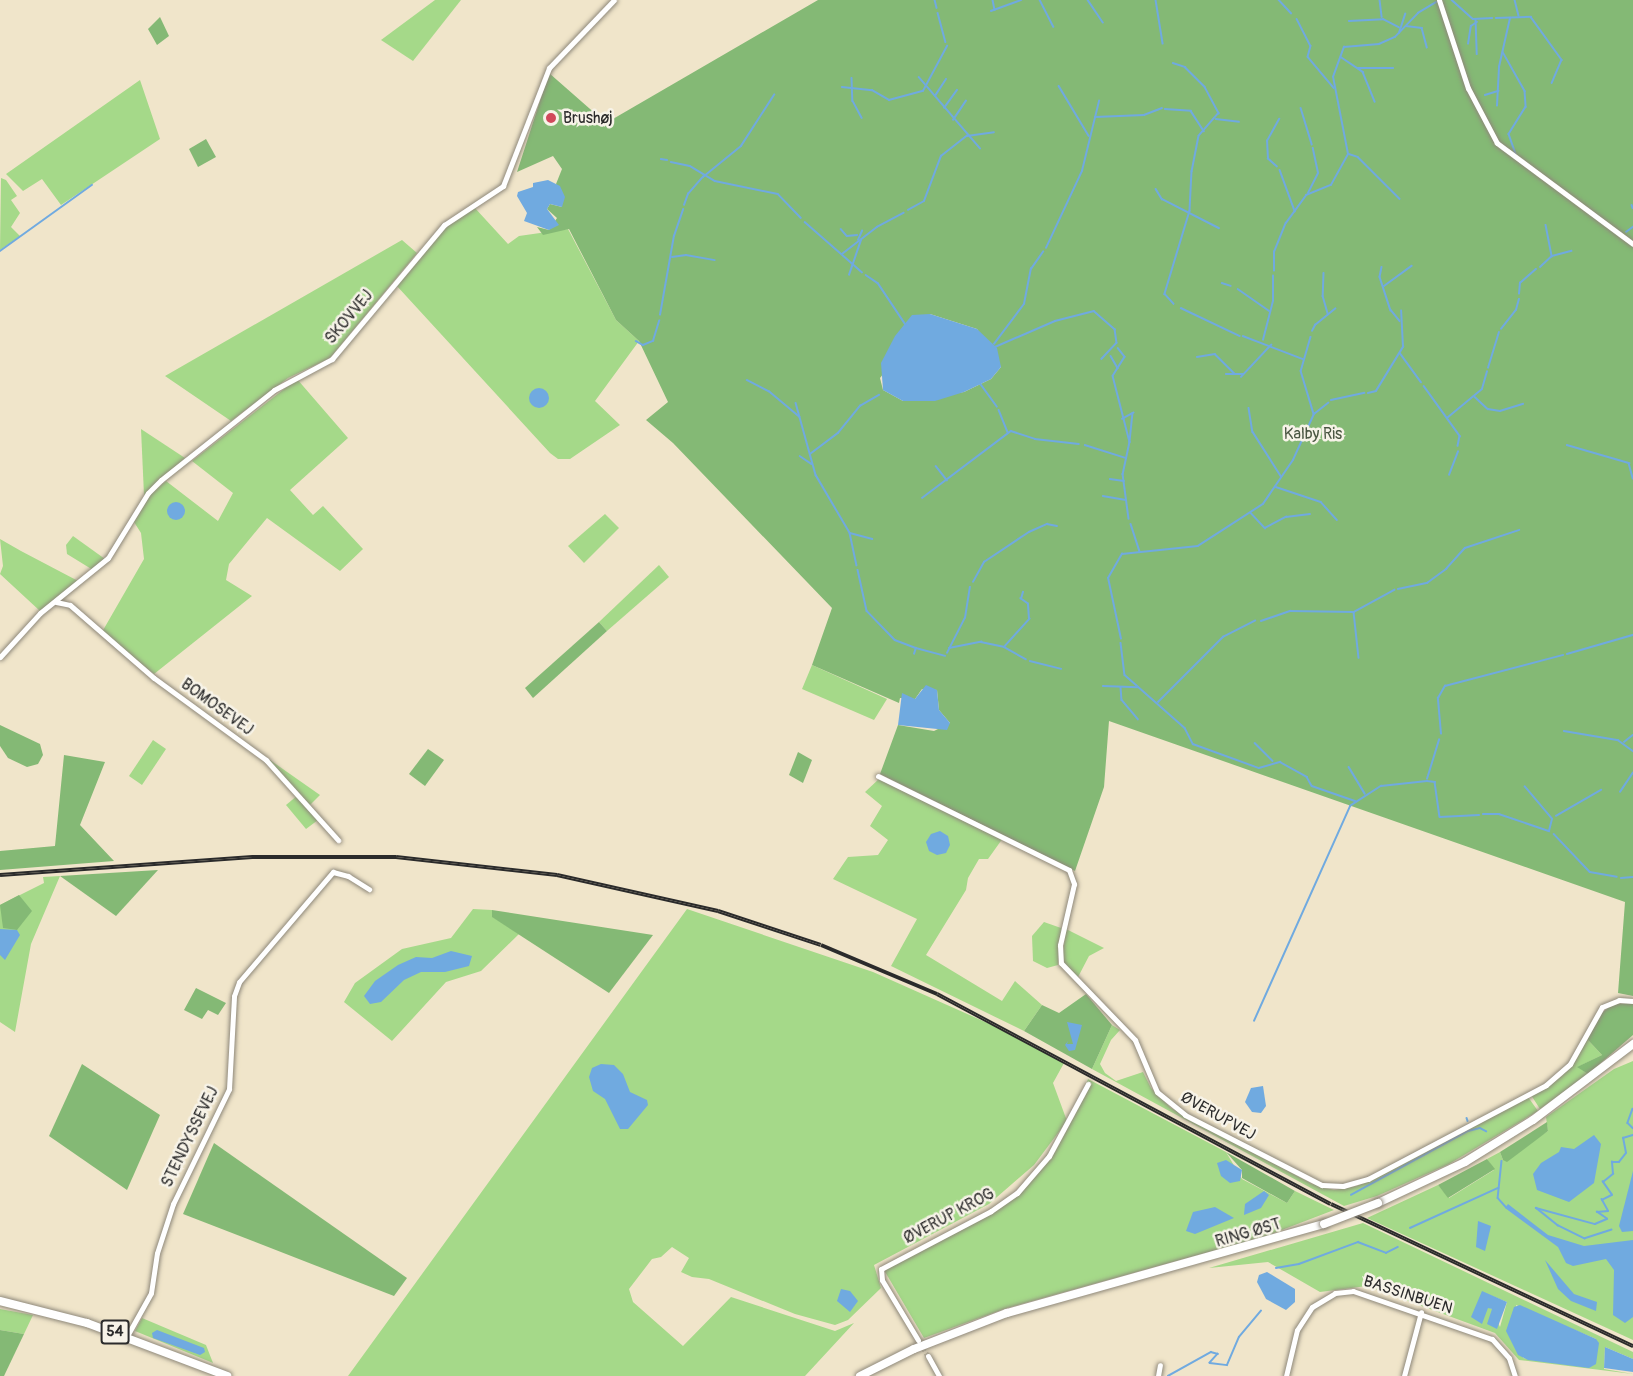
<!DOCTYPE html>
<meta charset="utf-8">
<style>
body{margin:0}
#map{position:relative;width:1633px;height:1376px;overflow:hidden;background:#f0e5ca;font-family:Pangolin,sans-serif}
div>[style]{position:absolute}
[style*='--x']{left:calc(var(--x)*1px);top:calc(var(--y)*1px);width:calc(var(--w)*1px);rotate:calc(var(--a)*1deg)}
.green>*{inset:0;background:#a5d989}
.forest>*{inset:0;background:#84b975}
.water>*{inset:0;background:#70aae0}
.round{border-radius:50%}
.stream>*{height:1.5px;margin:-0.75px;padding:0 0.75px;transform-origin:0.75px;border-radius:0.75px;background:#70aae0}
.street-tunnel>*{height:5px;margin-top:-2.5px;transform-origin:0;background:repeating-linear-gradient(90deg,#c9c0aa 0 5px,transparent 0 7.5px)}
.roads{filter:drop-shadow(0 0 2px #8e887a) drop-shadow(0 0 2px #8e887a)}
.street>*{height:5px;margin:-2.5px;padding:0 2.5px;transform-origin:2.5px;border-radius:2.5px;background:#fff}
.secondary>*{height:8px;margin:-4px;padding:0 4px;transform-origin:4px;border-radius:4px;background:#fff}
.primary>*{height:8px;margin:-4px;padding:0 4px;transform-origin:4px;border-radius:4px;background:#fff}
.rail>*{height:4px;margin-top:-2px;transform-origin:0;background:repeating-linear-gradient(90deg,#f7f3e8 0 4.5px,#2b2b2b 0 9px);box-sizing:border-box;border-block:2px solid #2b2b2b}
.bridges{filter:drop-shadow(0 0 2px #8e887a) drop-shadow(0 0 2px #8e887a)}
.secondary-bridge>*{height:8px;margin:-4px;padding:0 4px;transform-origin:4px;border-radius:4px;background:#fff}
.dots>*{width:16px;height:16px;translate:-50% -50%;box-sizing:border-box;border:3px solid #f7f3e8;border-radius:50%}
span{translate:-50% -50%;white-space:nowrap;text-align:center;line-height:1.15;-webkit-text-stroke:5px #f7f3e8;paint-order:stroke}
.shield-label span{padding:2px 4px;background:#f7f3e8;border:2px solid;border-radius:4px;-webkit-text-stroke-width:0}
.shield-label{font-size:15px;color:#2b2b2b;font-weight:700}
.poi-label{font-size:16px;color:#2b2b2b}
.left{translate:0 -50%;text-align:left}
.street-label{font-size:16px;color:#2b2b2b}
.park-label{font-size:16px;color:#4a5642}
</style>
<div id="map">
<div class="green">
<div style="clip-path:polygon(435px 0,461px 0,413px 61px,381px 40px)"></div>
<div style="clip-path:polygon(140px 80px,160px 139px,61px 205px,42px 179px,23px 191px,6px 174px)"></div>
<div style="clip-path:polygon(1px 178px,6px 180px,17px 196px,11px 200px,20px 213px,11px 227px,20px 236px,0 250px)"></div>
<div style="clip-path:polygon(474px 207px,508px 244px,519px 236px,568px 229px,616px 320px,639px 341px,595px 401px,620px 425px,570px 459px,558px 459px,550px 453px,396px 285px,447px 226px)"></div>
<div style="clip-path:polygon(402px 240px,417px 253px,330px 358px,288px 378px,231px 421px,165px 376px)"></div>
<div style="clip-path:polygon(297px 379px,348px 438px,290px 490px,313px 515px,323px 506px,363px 549px,340px 571px,267px 518px,229px 564px,226px 580px,252px 596px,154px 674px,102px 632px,144px 559px,141px 533px,134px 522px,151px 494px,166px 481px,218px 521px,233px 493px,192px 461px)"></div>
<div style="clip-path:polygon(141px 429px,185px 458px,144px 495px)"></div>
<div style="clip-path:polygon(605px 514px,619px 528px,584px 563px,568px 546px)"></div>
<div style="clip-path:polygon(73px 536px,105px 559px,93px 570px,67px 554px,66px 545px)"></div>
<div style="clip-path:polygon(0 539px,21px 551px,80px 582px,40px 611px,0 574px,3px 566px)"></div>
<div style="clip-path:polygon(659px 565px,669px 577px,607px 631px,599px 622px)"></div>
<div style="clip-path:polygon(812px 665px,887px 699px,874px 720px,802px 689px)"></div>
<div style="clip-path:polygon(153px 740px,166px 749px,142px 785px,129px 776px)"></div>
<div style="clip-path:polygon(260px 753px,320px 795px,310px 805px)"></div>
<div style="clip-path:polygon(880px 778px,1003px 838px,988px 859px,979px 859px,968px 878px,966px 890px,926px 955px,1002px 1001px,1015px 981px,1042px 1005px,1024px 1031px,891px 966px,917px 919px,833px 879px,848px 857px,878px 855px,888px 840px,870px 826px,882px 806px,865px 792px)"></div>
<div style="clip-path:polygon(298px 795px,318px 820px,306px 829px,286px 805px)"></div>
<div style="clip-path:polygon(60px 876px,31px 944px,15px 1032px,0 1022px,0 905px,44px 883px,43px 877px)"></div>
<div style="clip-path:polygon(473px 909px,492px 910px,493px 917px,519px 934px,481px 971px,446px 982px,392px 1041px,344px 1002px,355px 983px,402px 949px,451px 938px)"></div>
<div style="clip-path:polygon(687px 909px,873px 972px,992px 1025px,1064px 1063px,1053px 1083px,1067px 1121px,1034px 1165px,989px 1204px,874px 1265px,881px 1288px,848px 1320px,835px 1325px,795px 1314px,709px 1279px,692px 1277px,681px 1272px,689px 1258px,672px 1247px,661px 1257px,652px 1259px,629px 1289px,633px 1302px,683px 1346px,731px 1297px,835px 1331px,854px 1323px,805px 1376px,348px 1376px)"></div>
<div style="clip-path:polygon(1044px 922px,1061px 928px,1058px 965px,1047px 968px,1033px 961px,1032px 936px)"></div>
<div style="clip-path:polygon(1066px 929px,1104px 948px,1089px 956px,1077px 979px,1062px 961px)"></div>
<div style="clip-path:polygon(1112px 1025px,1120px 1030px,1111px 1040px,1100px 1064px,1105px 1073px,1116px 1081px,1143px 1072px,1151px 1088px,1171px 1108px,1312px 1184px,1334px 1190px,1357px 1186px,1528px 1097px,1538px 1111px,1449px 1164px,1377px 1196px,1344px 1206px,1092px 1069px)"></div>
<div style="clip-path:polygon(1587px 1039px,1602px 1055px,1578px 1067px,1588px 1074px,1540px 1109px,1531px 1095px,1562px 1076px)"></div>
<div style="clip-path:polygon(1633px 1061px,1633px 1340px,1367px 1218px,1438px 1185px,1449px 1198px,1494px 1170px,1487px 1159px,1500px 1152px,1503px 1160px,1548px 1131px,1546px 1117px,1614px 1069px)"></div>
<div style="clip-path:polygon(1088px 1079px,1226px 1152px,1242px 1179px,1287px 1203px,1295px 1191px,1334px 1210px,1266px 1236px,1007px 1308px,924px 1338px,884px 1270px,984px 1218px,1019px 1195px,1074px 1117px)"></div>
<div style="clip-path:polygon(evenodd,1363px 1223px,1633px 1352px,1633px 1359px,1605px 1347px,1604px 1369px,1633px 1374px,1519px 1360px,1495px 1333px,1367px 1286px,1320px 1292px,1268px 1262px,1209px 1268px,1363px 1223px,1482px 1292px,1507px 1302px,1500px 1327px,1492px 1309px,1488px 1307px,1482px 1292px,1363px 1223px,1516px 1305px,1596px 1339px,1589px 1367px,1523px 1358px,1516px 1305px)"></div>
<div style="clip-path:polygon(0 1309px,33px 1315px,24px 1334px,0 1330px)"></div>
<div style="clip-path:polygon(142px 1318px,206px 1345px,213px 1363px,135px 1331px)"></div>
</div>
<div class="forest">
<div style="clip-path:polygon(evenodd,818px 0,1633px 0,1633px 996px,1618px 993px,1625px 902px,1109px 721px,1104px 787px,1075px 871px,880px 774px,898px 725px,934px 731px,950px 723px,939px 710px,937px 690px,922px 689px,915px 699px,900px 698px,899px 703px,812px 665px,832px 608px,673px 443px,646px 420px,668px 402px,639px 341px,616px 320px,569px 229px,543px 235px,537px 227px,549px 230px,557px 218px,547px 209px,550px 204px,562px 207px,556px 184px,562px 169px,553px 156px,517px 172px,549px 73px,606px 123px,818px 0,930px 314px,977px 329px,1001px 367px,991px 379px,964px 392px,903px 401px,883px 390px,880px 378px,930px 314px)"></div>
<div style="clip-path:polygon(160px 17px,169px 36px,157px 45px,148px 29px)"></div>
<div style="clip-path:polygon(206px 139px,216px 157px,198px 167px,189px 149px)"></div>
<div style="clip-path:polygon(599px 622px,607px 631px,533px 698px,525px 688px)"></div>
<div style="clip-path:polygon(0 725px,40px 744px,43px 755px,38px 764px,27px 767px,8px 758px,0 746px)"></div>
<div style="clip-path:polygon(428px 749px,444px 760px,425px 786px,409px 774px)"></div>
<div style="clip-path:polygon(798px 752px,812px 760px,803px 783px,789px 775px)"></div>
<div style="clip-path:polygon(64px 755px,105px 762px,80px 825px,114px 861px,0 870px,0 851px,55px 846px)"></div>
<div style="clip-path:polygon(158px 870px,116px 916px,60px 876px)"></div>
<div style="clip-path:polygon(19px 895px,32px 911px,17px 930px,3px 928px,0 905px)"></div>
<div style="clip-path:polygon(492px 910px,653px 935px,609px 993px,492px 917px)"></div>
<div style="clip-path:polygon(196px 988px,226px 1003px,218px 1015px,208px 1010px,202px 1019px,184px 1010px)"></div>
<div style="clip-path:polygon(1086px 994px,1112px 1025px,1092px 1069px,1024px 1031px,1042px 1005px,1059px 1013px)"></div>
<div style="clip-path:polygon(1633px 1003px,1633px 1035px,1588px 1074px,1577px 1067px,1602px 1055px,1587px 1039px,1598px 1016px,1613px 1004px)"></div>
<div style="clip-path:polygon(82px 1064px,160px 1115px,127px 1190px,49px 1136px)"></div>
<div style="clip-path:polygon(1547px 1122px,1548px 1131px,1507px 1162px,1503px 1160px,1500px 1152px)"></div>
<div style="clip-path:polygon(214px 1143px,407px 1278px,394px 1296px,183px 1214px)"></div>
<div style="clip-path:polygon(1226px 1152px,1295px 1191px,1287px 1203px,1242px 1178px,1242px 1170px)"></div>
<div style="clip-path:polygon(1487px 1159px,1495px 1169px,1448px 1198px,1438px 1185px)"></div>
<div style="clip-path:polygon(0 1330px,24px 1334px,4px 1376px,0 1376px)"></div>
</div>
<div class="water">
<div style="clip-path:polygon(548px 180px,560px 186px,565px 197px,562px 207px,550px 204px,547px 209px,559px 225px,549px 230px,524px 221px,527px 213px,517px 196px,518px 192px,533px 187px,533px 183px)"></div>
<div style="clip-path:polygon(930px 314px,977px 329px,997px 348px,1001px 367px,991px 379px,964px 392px,935px 401px,903px 401px,883px 390px,881px 363px,895px 336px,912px 315px)"></div>
<div class="round" style="left:529px;top:388px;width:20px;height:20px"></div>
<div class="round" style="left:167px;top:502px;width:18px;height:18px"></div>
<div style="clip-path:polygon(926px 685px,937px 690px,939px 710px,950px 723px,947px 730px,898px 725px,902px 693px,915px 699px)"></div>
<div style="clip-path:polygon(940px 831px,948px 836px,950px 845px,946px 853px,937px 855px,929px 851px,926px 842px,931px 834px)"></div>
<div style="clip-path:polygon(0 929px,17px 930px,20px 935px,5px 960px,0 955px)"></div>
<div style="clip-path:polygon(451px 951px,472px 956px,469px 966px,445px 972px,421px 972px,404px 980px,381px 1002px,370px 1004px,364px 996px,375px 981px,398px 965px,416px 957px,432px 958px)"></div>
<div style="clip-path:polygon(1067px 1022px,1082px 1025px,1075px 1050px,1069px 1051px,1065px 1045px,1068px 1041px,1067px 1044px,1073px 1044px)"></div>
<div style="clip-path:polygon(601px 1064px,614px 1065px,623px 1074px,630px 1092px,647px 1100px,648px 1105px,628px 1129px,620px 1129px,605px 1099px,593px 1091px,589px 1077px,592px 1068px)"></div>
<div style="clip-path:polygon(1263px 1086px,1266px 1106px,1261px 1113px,1252px 1112px,1245px 1102px,1251px 1088px)"></div>
<div style="clip-path:polygon(1594px 1135px,1601px 1144px,1594px 1183px,1569px 1202px,1537px 1190px,1533px 1174px,1541px 1163px,1559px 1152px,1561px 1147px,1574px 1149px)"></div>
<div style="clip-path:polygon(1226px 1160px,1242px 1170px,1240px 1181px,1230px 1183px,1221px 1176px,1217px 1163px)"></div>
<div style="clip-path:polygon(1633px 1171px,1633px 1231px,1622px 1232px,1619px 1226px)"></div>
<div style="clip-path:polygon(1264px 1191px,1269px 1195px,1261px 1208px,1244px 1215px,1245px 1204px)"></div>
<div style="clip-path:polygon(1508px 1204px,1548px 1235px,1584px 1246px,1633px 1240px,1633px 1317px,1625px 1323px,1613px 1315px,1614px 1270px,1606px 1259px,1573px 1266px,1566px 1263px,1558px 1247px,1505px 1208px)"></div>
<div style="clip-path:polygon(1215px 1207px,1234px 1218px,1195px 1234px,1186px 1231px,1193px 1212px)"></div>
<div style="clip-path:polygon(1478px 1221px,1491px 1226px,1485px 1251px,1476px 1247px)"></div>
<div style="clip-path:polygon(1545px 1260px,1574px 1294px,1597px 1302px,1596px 1311px,1571px 1301px,1558px 1289px)"></div>
<div style="clip-path:polygon(1267px 1272px,1295px 1289px,1295px 1302px,1286px 1310px,1266px 1299px,1257px 1282px,1259px 1275px)"></div>
<div style="clip-path:polygon(841px 1289px,850px 1291px,858px 1301px,850px 1312px,837px 1301px)"></div>
<div style="clip-path:polygon(1482px 1291px,1507px 1302px,1497px 1329px,1487px 1324px,1492px 1309px,1488px 1308px,1482px 1324px,1471px 1317px)"></div>
<div style="clip-path:polygon(1520px 1305px,1596px 1339px,1599px 1343px,1596px 1364px,1589px 1368px,1528px 1360px,1518px 1355px,1506px 1331px,1514px 1307px)"></div>
<div style="clip-path:polygon(157px 1330px,204px 1348px,205px 1352px,200px 1355px,153px 1338px,152px 1333px)"></div>
<div style="clip-path:polygon(1605px 1347px,1633px 1359px,1633px 1372px,1604px 1368px)"></div>
</div>
<div class="stream">
<div style="--x:935;--y:0;--w:8;--a:76"></div>
<div style="--x:993;--y:0;--w:10;--a:79"></div>
<div style="--x:1040;--y:0;--w:30;--a:63"></div>
<div style="--x:1088;--y:0;--w:27;--a:56"></div>
<div style="--x:1156;--y:0;--w:44;--a:80.8"></div>
<div style="--x:1279;--y:0;--w:18;--a:47"></div>
<div style="--x:1380;--y:0;--w:17;--a:83"></div>
<div style="--x:1452;--y:0;--w:28;--a:42"></div>
<div style="--x:1473;--y:19;--w:19;--a:-3"></div>
<div style="--x:1515;--y:0;--w:16;--a:76"></div>
<div style="--x:991;--y:11;--w:32;--a:-20"></div>
<div style="--x:938;--y:13;--w:30;--a:75"></div>
<div style="--x:1496;--y:18;--w:35;--a:-2"></div>
<div style="--x:1531;--y:17;--w:53;--a:54.2"></div>
<div style="--x:1562;--y:60;--w:25;--a:113"></div>
<div style="--x:1297;--y:19;--w:30;--a:63"></div>
<div style="--x:1311;--y:46;--w:11;--a:105"></div>
<div style="--x:1308;--y:57;--w:40;--a:50"></div>
<div style="--x:1476;--y:19;--w:35;--a:88"></div>
<div style="--x:1349;--y:21;--w:34;--a:-3"></div>
<div style="--x:1383;--y:19;--w:18;--a:27"></div>
<div style="--x:1406;--y:26;--w:16;--a:7"></div>
<div style="--x:1422;--y:28;--w:20;--a:75"></div>
<div style="--x:1399;--y:33;--w:20;--a:-72"></div>
<div style="--x:1468;--y:44;--w:18;--a:-81"></div>
<div style="--x:1471;--y:26;--w:7;--a:-34"></div>
<div style="--x:1503;--y:52;--w:45;--a:60.6"></div>
<div style="--x:1525;--y:91;--w:16;--a:86"></div>
<div style="--x:1526;--y:107;--w:32;--a:122"></div>
<div style="--x:1509;--y:134;--w:21;--a:71"></div>
<div style="--x:1341;--y:57;--w:27;--a:34"></div>
<div style="--x:1363;--y:72;--w:32;--a:68"></div>
<div style="--x:1173;--y:63;--w:13;--a:18"></div>
<div style="--x:1185;--y:67;--w:28;--a:45"></div>
<div style="--x:1205;--y:87;--w:30;--a:62"></div>
<div style="--x:1219;--y:113;--w:30;--a:131"></div>
<div style="--x:1199;--y:136;--w:36;--a:101"></div>
<div style="--x:1192;--y:171;--w:40;--a:92.9"></div>
<div style="--x:1190;--y:211;--w:87;--a:106.8"></div>
<div style="--x:1165;--y:294;--w:13;--a:48"></div>
<div style="--x:1358;--y:68;--w:35;--a:0"></div>
<div style="--x:919;--y:77;--w:94;--a:49.3"></div>
<div style="--x:852;--y:78;--w:23;--a:88"></div>
<div style="--x:853;--y:101;--w:19;--a:62"></div>
<div style="--x:1059;--y:86;--w:58;--a:59"></div>
<div style="--x:842;--y:87;--w:30;--a:6"></div>
<div style="--x:872;--y:90;--w:20;--a:30"></div>
<div style="--x:889;--y:100;--w:35;--a:-15"></div>
<div style="--x:923;--y:91;--w:51;--a:-61.9"></div>
<div style="--x:1485;--y:95;--w:14;--a:-17"></div>
<div style="--x:935;--y:96;--w:20;--a:-57"></div>
<div style="--x:1497;--y:106;--w:39;--a:-87"></div>
<div style="--x:1499;--y:67;--w:50;--a:-77.3"></div>
<div style="--x:944;--y:108;--w:22;--a:-54"></div>
<div style="--x:1301;--y:108;--w:38;--a:73"></div>
<div style="--x:1165;--y:109;--w:26;--a:4"></div>
<div style="--x:1191;--y:111;--w:24;--a:57"></div>
<div style="--x:1095;--y:117;--w:49;--a:-2.3"></div>
<div style="--x:1144;--y:115;--w:19;--a:-21"></div>
<div style="--x:1216;--y:119;--w:23;--a:7"></div>
<div style="--x:953;--y:120;--w:23;--a:-56"></div>
<div style="--x:1349;--y:154;--w:9;--a:18"></div>
<div style="--x:1358;--y:157;--w:59;--a:45"></div>
<div style="--x:661;--y:159;--w:6;--a:9"></div>
<div style="--x:671;--y:162;--w:19;--a:12"></div>
<div style="--x:690;--y:166;--w:29;--a:31"></div>
<div style="--x:715;--y:181;--w:64;--a:11.7"></div>
<div style="--x:778;--y:194;--w:33;--a:46"></div>
<div style="--x:1277;--y:167;--w:12;--a:-138"></div>
<div style="--x:1268;--y:159;--w:18;--a:-93"></div>
<div style="--x:1267;--y:141;--w:25;--a:-61"></div>
<div style="--x:1280;--y:170;--w:44;--a:69.9"></div>
<div style="--x:1156;--y:189;--w:12;--a:59"></div>
<div style="--x:1162;--y:199;--w:64;--a:27"></div>
<div style="--x:1308;--y:193;--w:22;--a:-63"></div>
<div style="--x:1318;--y:173;--w:25;--a:-102"></div>
<div style="--x:684;--y:205;--w:12;--a:-70"></div>
<div style="--x:688;--y:194;--w:23;--a:-49"></div>
<div style="--x:703;--y:177;--w:49;--a:-39.2"></div>
<div style="--x:741;--y:146;--w:61;--a:-57.1"></div>
<div style="--x:1632;--y:205;--w:3;--a:72"></div>
<div style="--x:908;--y:210;--w:18;--a:-29"></div>
<div style="--x:924;--y:201;--w:48;--a:-69.3"></div>
<div style="--x:941;--y:156;--w:33;--a:-38"></div>
<div style="--x:967;--y:136;--w:27;--a:-8"></div>
<div style="--x:805;--y:222;--w:76;--a:41.3"></div>
<div style="--x:1546;--y:225;--w:32;--a:79"></div>
<div style="--x:841;--y:229;--w:9;--a:49"></div>
<div style="--x:847;--y:236;--w:10;--a:-6"></div>
<div style="--x:1626;--y:232;--w:9;--a:-36"></div>
<div style="--x:858;--y:240;--w:10;--a:-66"></div>
<div style="--x:1046;--y:248;--w:85;--a:-64.9"></div>
<div style="--x:1082;--y:171;--w:72;--a:-76.3"></div>
<div style="--x:0;--y:251;--w:113;--a:-35.7"></div>
<div style="--x:842;--y:254;--w:44;--a:-37.6"></div>
<div style="--x:877;--y:227;--w:30;--a:-28"></div>
<div style="--x:672;--y:257;--w:14;--a:-8"></div>
<div style="--x:686;--y:255;--w:29;--a:10"></div>
<div style="--x:1382;--y:267;--w:10;--a:101"></div>
<div style="--x:1380;--y:277;--w:35;--a:72"></div>
<div style="--x:1391;--y:310;--w:14;--a:51"></div>
<div style="--x:1540;--y:267;--w:16;--a:-43"></div>
<div style="--x:1552;--y:256;--w:20;--a:-15"></div>
<div style="--x:1274;--y:271;--w:19;--a:-90"></div>
<div style="--x:1274;--y:252;--w:31;--a:-68"></div>
<div style="--x:1286;--y:223;--w:34;--a:-54"></div>
<div style="--x:1306;--y:195;--w:27;--a:-22"></div>
<div style="--x:1331;--y:185;--w:35;--a:-61"></div>
<div style="--x:1348;--y:154;--w:78;--a:-101"></div>
<div style="--x:1333;--y:77;--w:32;--a:-70"></div>
<div style="--x:1344;--y:47;--w:35;--a:-5"></div>
<div style="--x:1379;--y:44;--w:17;--a:-24"></div>
<div style="--x:1395;--y:37;--w:33;--a:-46"></div>
<div style="--x:1418;--y:13;--w:21;--a:-31"></div>
<div style="--x:1324;--y:273;--w:23;--a:92"></div>
<div style="--x:1323;--y:296;--w:19;--a:74"></div>
<div style="--x:849;--y:275;--w:37;--a:-71"></div>
<div style="--x:866;--y:275;--w:14;--a:34"></div>
<div style="--x:878;--y:283;--w:50;--a:56.3"></div>
<div style="--x:1222;--y:283;--w:9;--a:18"></div>
<div style="--x:1384;--y:286;--w:34;--a:-36"></div>
<div style="--x:1238;--y:289;--w:38;--a:35"></div>
<div style="--x:1519;--y:294;--w:11;--a:-85"></div>
<div style="--x:1520;--y:283;--w:21;--a:-41"></div>
<div style="--x:1181;--y:308;--w:65;--a:25.4"></div>
<div style="--x:660;--y:315;--w:80;--a:-80"></div>
<div style="--x:674;--y:236;--w:28;--a:-71"></div>
<div style="--x:1501;--y:329;--w:24;--a:-52"></div>
<div style="--x:1516;--y:310;--w:11;--a:-75"></div>
<div style="--x:1312;--y:331;--w:7;--a:-63"></div>
<div style="--x:1315;--y:325;--w:26;--a:-39"></div>
<div style="--x:1243;--y:336;--w:64;--a:21"></div>
<div style="--x:1311;--y:337;--w:35;--a:106"></div>
<div style="--x:1301;--y:371;--w:45;--a:73.2"></div>
<div style="--x:1263;--y:340;--w:40;--a:-75.6"></div>
<div style="--x:1273;--y:301;--w:25;--a:-90"></div>
<div style="--x:636;--y:341;--w:8;--a:30"></div>
<div style="--x:643;--y:345;--w:11;--a:-22"></div>
<div style="--x:653;--y:341;--w:21;--a:-73"></div>
<div style="--x:994;--y:344;--w:50;--a:-53.1"></div>
<div style="--x:1024;--y:304;--w:36;--a:-79"></div>
<div style="--x:1031;--y:269;--w:21;--a:-55"></div>
<div style="--x:995;--y:347;--w:65;--a:-23.4"></div>
<div style="--x:1055;--y:321;--w:40;--a:-14.4"></div>
<div style="--x:1094;--y:311;--w:28;--a:41"></div>
<div style="--x:1115;--y:329;--w:14;--a:82"></div>
<div style="--x:1117;--y:343;--w:22;--a:133"></div>
<div style="--x:1118;--y:348;--w:11;--a:52"></div>
<div style="--x:1125;--y:357;--w:22;--a:122"></div>
<div style="--x:1113;--y:376;--w:68;--a:75.6"></div>
<div style="--x:1130;--y:442;--w:33;--a:102"></div>
<div style="--x:1123;--y:474;--w:45;--a:82.4"></div>
<div style="--x:1400;--y:353;--w:36;--a:54"></div>
<div style="--x:1111;--y:356;--w:14;--a:60"></div>
<div style="--x:1197;--y:357;--w:18;--a:-9"></div>
<div style="--x:1215;--y:354;--w:28;--a:45"></div>
<div style="--x:1488;--y:368;--w:37;--a:-73"></div>
<div style="--x:1226;--y:374;--w:17;--a:0"></div>
<div style="--x:1241;--y:377;--w:44;--a:-46.8"></div>
<div style="--x:747;--y:380;--w:25;--a:27"></div>
<div style="--x:769;--y:391;--w:40;--a:40"></div>
<div style="--x:980;--y:383;--w:29;--a:54"></div>
<div style="--x:1424;--y:386;--w:62;--a:54.2"></div>
<div style="--x:1460;--y:436;--w:10;--a:101"></div>
<div style="--x:1368;--y:393;--w:8;--a:-14"></div>
<div style="--x:1376;--y:391;--w:52;--a:-58.5"></div>
<div style="--x:1403;--y:347;--w:36;--a:-93"></div>
<div style="--x:1474;--y:396;--w:19;--a:43"></div>
<div style="--x:1488;--y:409;--w:12;--a:9"></div>
<div style="--x:1500;--y:411;--w:24;--a:-17"></div>
<div style="--x:1331;--y:400;--w:34;--a:-12"></div>
<div style="--x:796;--y:403;--w:75;--a:74.5"></div>
<div style="--x:816;--y:475;--w:67;--a:59.6"></div>
<div style="--x:850;--y:533;--w:33;--a:78"></div>
<div style="--x:1249;--y:408;--w:24;--a:81"></div>
<div style="--x:1253;--y:432;--w:52;--a:57.5"></div>
<div style="--x:999;--y:410;--w:24;--a:68"></div>
<div style="--x:1447;--y:418;--w:45;--a:-39.6"></div>
<div style="--x:1482;--y:389;--w:18;--a:-74"></div>
<div style="--x:1122;--y:419;--w:13;--a:-29"></div>
<div style="--x:1133;--y:413;--w:29;--a:96"></div>
<div style="--x:1085;--y:445;--w:43;--a:17.6"></div>
<div style="--x:1567;--y:445;--w:65;--a:16.2"></div>
<div style="--x:1629;--y:463;--w:16;--a:75"></div>
<div style="--x:810;--y:454;--w:35;--a:-37"></div>
<div style="--x:838;--y:433;--w:35;--a:-51"></div>
<div style="--x:860;--y:406;--w:22;--a:-30"></div>
<div style="--x:800;--y:456;--w:14;--a:34"></div>
<div style="--x:936;--y:466;--w:18;--a:52"></div>
<div style="--x:1449;--y:475;--w:25;--a:-69"></div>
<div style="--x:1110;--y:479;--w:14;--a:8"></div>
<div style="--x:1276;--y:487;--w:47;--a:18.4"></div>
<div style="--x:1321;--y:502;--w:24;--a:48"></div>
<div style="--x:1103;--y:496;--w:23;--a:10"></div>
<div style="--x:922;--y:498;--w:111;--a:-37"></div>
<div style="--x:1011;--y:431;--w:25;--a:18"></div>
<div style="--x:1035;--y:439;--w:44;--a:6.5"></div>
<div style="--x:1251;--y:513;--w:21;--a:47"></div>
<div style="--x:1265;--y:528;--w:24;--a:-28"></div>
<div style="--x:1286;--y:517;--w:24;--a:-7"></div>
<div style="--x:1131;--y:524;--w:29;--a:72"></div>
<div style="--x:850;--y:533;--w:23;--a:15"></div>
<div style="--x:858;--y:570;--w:42;--a:77.6"></div>
<div style="--x:867;--y:611;--w:40;--a:46"></div>
<div style="--x:895;--y:640;--w:22;--a:21"></div>
<div style="--x:973;--y:582;--w:23;--a:-61"></div>
<div style="--x:984;--y:562;--w:54;--a:-33.7"></div>
<div style="--x:1029;--y:532;--w:20;--a:-24"></div>
<div style="--x:1047;--y:524;--w:10;--a:11"></div>
<div style="--x:1398;--y:589;--w:30;--a:-12"></div>
<div style="--x:1427;--y:583;--w:24;--a:-36"></div>
<div style="--x:1446;--y:569;--w:28;--a:-48"></div>
<div style="--x:1465;--y:548;--w:57;--a:-18.4"></div>
<div style="--x:1354;--y:612;--w:46;--a:83.8"></div>
<div style="--x:1261;--y:621;--w:31;--a:-19"></div>
<div style="--x:1290;--y:611;--w:64;--a:0.9"></div>
<div style="--x:1354;--y:612;--w:46;--a:-28.8"></div>
<div style="--x:1121;--y:639;--w:62;--a:-102"></div>
<div style="--x:1108;--y:578;--w:28;--a:-60"></div>
<div style="--x:1122;--y:554;--w:76;--a:-6"></div>
<div style="--x:1198;--y:546;--w:77;--a:-32.9"></div>
<div style="--x:1263;--y:504;--w:53;--a:-55.7"></div>
<div style="--x:1293;--y:460;--w:51;--a:-65.5"></div>
<div style="--x:1314;--y:414;--w:18;--a:-38"></div>
<div style="--x:1121;--y:643;--w:32;--a:83"></div>
<div style="--x:1125;--y:675;--w:80;--a:41.5"></div>
<div style="--x:1185;--y:728;--w:18;--a:63"></div>
<div style="--x:1193;--y:744;--w:70;--a:20"></div>
<div style="--x:1259;--y:768;--w:22;--a:-16"></div>
<div style="--x:1280;--y:762;--w:31;--a:29"></div>
<div style="--x:1307;--y:777;--w:10;--a:61"></div>
<div style="--x:1312;--y:786;--w:46;--a:19.2"></div>
<div style="--x:1004;--y:647;--w:38;--a:-48"></div>
<div style="--x:1029;--y:619;--w:15;--a:-94"></div>
<div style="--x:1028;--y:604;--w:9;--a:-144"></div>
<div style="--x:1021;--y:599;--w:7;--a:-74"></div>
<div style="--x:949;--y:648;--w:33;--a:-11"></div>
<div style="--x:981;--y:642;--w:24;--a:12"></div>
<div style="--x:1004;--y:647;--w:25;--a:29"></div>
<div style="--x:947;--y:653;--w:39;--a:-63"></div>
<div style="--x:965;--y:618;--w:31;--a:-81"></div>
<div style="--x:914;--y:654;--w:6;--a:-72"></div>
<div style="--x:916;--y:648;--w:30;--a:15"></div>
<div style="--x:1567;--y:654;--w:69;--a:-16.1"></div>
<div style="--x:1030;--y:661;--w:32;--a:14"></div>
<div style="--x:1103;--y:686;--w:35;--a:2"></div>
<div style="--x:1121;--y:687;--w:13;--a:86"></div>
<div style="--x:1122;--y:700;--w:25;--a:50"></div>
<div style="--x:1158;--y:702;--w:92;--a:-45"></div>
<div style="--x:1223;--y:637;--w:36;--a:-27"></div>
<div style="--x:1564;--y:731;--w:55;--a:9.5"></div>
<div style="--x:1618;--y:740;--w:19;--a:36"></div>
<div style="--x:1441;--y:734;--w:36;--a:-95"></div>
<div style="--x:1438;--y:698;--w:14;--a:-60"></div>
<div style="--x:1445;--y:686;--w:122;--a:-14.7"></div>
<div style="--x:1624;--y:742;--w:11;--a:-38"></div>
<div style="--x:1255;--y:743;--w:25;--a:45"></div>
<div style="--x:1349;--y:767;--w:31;--a:59"></div>
<div style="--x:1427;--y:779;--w:41;--a:-72.9"></div>
<div style="--x:1620;--y:792;--w:23;--a:-56"></div>
<div style="--x:1483;--y:814;--w:16;--a:0"></div>
<div style="--x:1499;--y:814;--w:53;--a:18.8"></div>
<div style="--x:1549;--y:831;--w:12;--a:-76"></div>
<div style="--x:1552;--y:819;--w:42;--a:-130.2"></div>
<div style="--x:1556;--y:816;--w:52;--a:-30"></div>
<div style="--x:1554;--y:834;--w:52;--a:46.5"></div>
<div style="--x:1590;--y:872;--w:27;--a:10"></div>
<div style="--x:1621;--y:878;--w:12;--a:-5"></div>
<div style="--x:1254;--y:1021;--w:235;--a:-65.9"></div>
<div style="--x:1350;--y:806;--w:37;--a:-33"></div>
<div style="--x:1381;--y:786;--w:46;--a:-6.2"></div>
<div style="--x:1427;--y:781;--w:8;--a:7"></div>
<div style="--x:1435;--y:782;--w:35;--a:82"></div>
<div style="--x:1440;--y:817;--w:39;--a:-3"></div>
<div style="--x:1633;--y:1109;--w:15;--a:110"></div>
<div style="--x:1628;--y:1123;--w:7;--a:45"></div>
<div style="--x:1467;--y:1118;--w:3;--a:72"></div>
<div style="--x:1502;--y:1161;--w:37;--a:96"></div>
<div style="--x:1498;--y:1198;--w:12;--a:48"></div>
<div style="--x:1351;--y:1195;--w:133;--a:-28.7"></div>
<div style="--x:1468;--y:1131;--w:12;--a:-14"></div>
<div style="--x:1480;--y:1128;--w:7;--a:27"></div>
<div style="--x:1410;--y:1228;--w:97;--a:-24.4"></div>
<div style="--x:1612;--y:1230;--w:28;--a:162"></div>
<div style="--x:1585;--y:1239;--w:30;--a:-154"></div>
<div style="--x:1558;--y:1226;--w:28;--a:-141"></div>
<div style="--x:1536;--y:1208;--w:61;--a:15.2"></div>
<div style="--x:1595;--y:1224;--w:13;--a:-23"></div>
<div style="--x:1607;--y:1219;--w:12;--a:-145"></div>
<div style="--x:1597;--y:1212;--w:11;--a:-5"></div>
<div style="--x:1608;--y:1211;--w:13;--a:-119"></div>
<div style="--x:1602;--y:1200;--w:11;--a:-27"></div>
<div style="--x:1612;--y:1195;--w:16;--a:-125"></div>
<div style="--x:1603;--y:1182;--w:13;--a:-39"></div>
<div style="--x:1613;--y:1174;--w:12;--a:-95"></div>
<div style="--x:1612;--y:1162;--w:7;--a:0"></div>
<div style="--x:1619;--y:1162;--w:11;--a:-52"></div>
<div style="--x:1626;--y:1153;--w:15;--a:-101"></div>
<div style="--x:1623;--y:1138;--w:10;--a:-17"></div>
<div style="--x:1276;--y:1268;--w:23;--a:-10"></div>
<div style="--x:1299;--y:1264;--w:63;--a:-20.4"></div>
<div style="--x:1358;--y:1242;--w:30;--a:21"></div>
<div style="--x:1386;--y:1253;--w:13;--a:-27"></div>
<div style="--x:1168;--y:1376;--w:49;--a:-29.2"></div>
<div style="--x:1211;--y:1352;--w:7;--a:16"></div>
<div style="--x:1218;--y:1354;--w:12;--a:132"></div>
<div style="--x:1210;--y:1363;--w:17;--a:7"></div>
<div style="--x:1227;--y:1365;--w:30;--a:-67"></div>
<div style="--x:1239;--y:1337;--w:34;--a:-50"></div>
</div>
<div class="street-tunnel">
<div style="--x:918;--y:1340;--w:19;--a:58"></div>
</div>
<div class="roads">
<div class="street">
<div style="--x:1439;--y:0;--w:93;--a:71.8"></div>
<div style="--x:1468;--y:88;--w:62;--a:62.2"></div>
<div style="--x:1497;--y:143;--w:169;--a:36.6"></div>
<div style="--x:56;--y:602;--w:14;--a:12"></div>
<div style="--x:70;--y:605;--w:111;--a:41"></div>
<div style="--x:154;--y:678;--w:139;--a:36.2"></div>
<div style="--x:266;--y:760;--w:108;--a:48"></div>
<div style="--x:0;--y:657;--w:59;--a:-47.7"></div>
<div style="--x:40;--y:613;--w:87;--a:-39"></div>
<div style="--x:108;--y:558;--w:76;--a:-58.4"></div>
<div style="--x:148;--y:493;--w:18;--a:-45"></div>
<div style="--x:161;--y:480;--w:144;--a:-38.5"></div>
<div style="--x:274;--y:390;--w:66;--a:-28.1"></div>
<div style="--x:332;--y:359;--w:175;--a:-50.1"></div>
<div style="--x:444;--y:225;--w:71;--a:-33.5"></div>
<div style="--x:503;--y:186;--w:127;--a:-68.7"></div>
<div style="--x:549;--y:68;--w:94;--a:-46.3"></div>
<div style="--x:878;--y:776;--w:213;--a:26.2"></div>
<div style="--x:1069;--y:870;--w:15;--a:70"></div>
<div style="--x:1074;--y:884;--w:63;--a:102.9"></div>
<div style="--x:1060;--y:945;--w:18;--a:87"></div>
<div style="--x:1061;--y:963;--w:107;--a:46.1"></div>
<div style="--x:1135;--y:1040;--w:56;--a:67.1"></div>
<div style="--x:1157;--y:1092;--w:36;--a:39"></div>
<div style="--x:1185;--y:1115;--w:154;--a:27.1"></div>
<div style="--x:1322;--y:1185;--w:21;--a:3"></div>
<div style="--x:1343;--y:1186;--w:26;--a:-16"></div>
<div style="--x:1368;--y:1179;--w:201;--a:-27.8"></div>
<div style="--x:1546;--y:1085;--w:32;--a:-41"></div>
<div style="--x:1570;--y:1064;--w:65;--a:-60.7"></div>
<div style="--x:1602;--y:1007;--w:18;--a:-22"></div>
<div style="--x:1619;--y:1000;--w:14;--a:4"></div>
<div style="--x:127;--y:1336;--w:49;--a:-60.8"></div>
<div style="--x:151;--y:1293;--w:40;--a:-81.5"></div>
<div style="--x:157;--y:1253;--w:52;--a:-71.9"></div>
<div style="--x:173;--y:1204;--w:128;--a:-64"></div>
<div style="--x:229;--y:1089;--w:93;--a:-86.9"></div>
<div style="--x:234;--y:996;--w:15;--a:-70"></div>
<div style="--x:239;--y:982;--w:145;--a:-49.5"></div>
<div style="--x:333;--y:872;--w:16;--a:15"></div>
<div style="--x:348;--y:876;--w:25;--a:32"></div>
<div style="--x:918;--y:1340;--w:70;--a:-121"></div>
<div style="--x:882;--y:1280;--w:11;--a:-95"></div>
<div style="--x:881;--y:1269;--w:124;--a:-27.8"></div>
<div style="--x:991;--y:1211;--w:32;--a:-35"></div>
<div style="--x:1017;--y:1193;--w:49;--a:-49.1"></div>
<div style="--x:1049;--y:1156;--w:82;--a:-61.6"></div>
<div style="--x:928;--y:1356;--w:23;--a:61"></div>
<div style="--x:1158;--y:1376;--w:11;--a:-80"></div>
<div style="--x:1286;--y:1376;--w:47;--a:-76.6"></div>
<div style="--x:1297;--y:1330;--w:27;--a:-57"></div>
<div style="--x:1312;--y:1307;--w:27;--a:-31"></div>
<div style="--x:1335;--y:1293;--w:18;--a:-6"></div>
<div style="--x:1353;--y:1291;--w:147;--a:19.1"></div>
<div style="--x:1492;--y:1339;--w:25;--a:48"></div>
<div style="--x:1509;--y:1358;--w:19;--a:72"></div>
<div style="--x:1404;--y:1376;--w:66;--a:-75.1"></div>
</div>
<div class="secondary">
<div style="--x:1378;--y:1203;--w:96;--a:-25.2"></div>
<div style="--x:1465;--y:1162;--w:80;--a:-31.7"></div>
<div style="--x:1533;--y:1120;--w:126;--a:-37.2"></div>
<div style="--x:860;--y:1376;--w:60;--a:-26.6"></div>
<div style="--x:914;--y:1349;--w:100;--a:-21.2"></div>
<div style="--x:1007;--y:1313;--w:329;--a:-15.7"></div>
</div>
<div class="primary">
<div style="--x:0;--y:1301;--w:90;--a:14.2"></div>
<div style="--x:87;--y:1323;--w:150;--a:20.7"></div>
</div>
</div>
<div class="rail">
<div style="--x:0;--y:875;--w:253;--a:-4.1"></div>
<div style="--x:252;--y:857;--w:144;--a:0"></div>
<div style="--x:396;--y:857;--w:162;--a:6.4"></div>
<div style="--x:557;--y:875;--w:165;--a:12.6"></div>
<div style="--x:718;--y:911;--w:108;--a:18.3"></div>
<div style="--x:821;--y:945;--w:126;--a:22.9"></div>
<div style="--x:937;--y:994;--w:446;--a:28.1"></div>
<div style="--x:1331;--y:1204;--w:334;--a:25.2"></div>
</div>
<div class="bridges">
<div class="secondary-bridge">
<div style="--x:1324;--y:1224;--w:58;--a:-21.3"></div>
</div>
</div>
<div class="dots">
<div style="left:551px;top:118px;background:#d1495b"></div>
</div>
<div class="shield-label">
<span style="left:115px;top:1332px">54</span>
</div>
<div class="poi-label">
<span class="left" style="left:563px;top:118px">Brushøj</span>
</div>
<div class="street-label">
<span style="left:349px;top:317px;rotate:-50deg">SKOVVEJ</span>
<span style="left:217px;top:707px;rotate:36deg">BOMOSEVEJ</span>
<span style="left:1218px;top:1116px;rotate:29deg">ØVERUPVEJ</span>
<span style="left:190px;top:1137px;rotate:-64deg">STENDYSSEVEJ</span>
<span style="left:949px;top:1216px;rotate:-28deg">ØVERUP KROG</span>
<span style="left:1248px;top:1233px;rotate:-16deg">RING ØST</span>
<span style="left:1408px;top:1295px;rotate:18deg">BASSINBUEN</span>
</div>
<div class="park-label">
<span style="left:1313px;top:434px">Kalby Ris</span>
</div>
</div>
